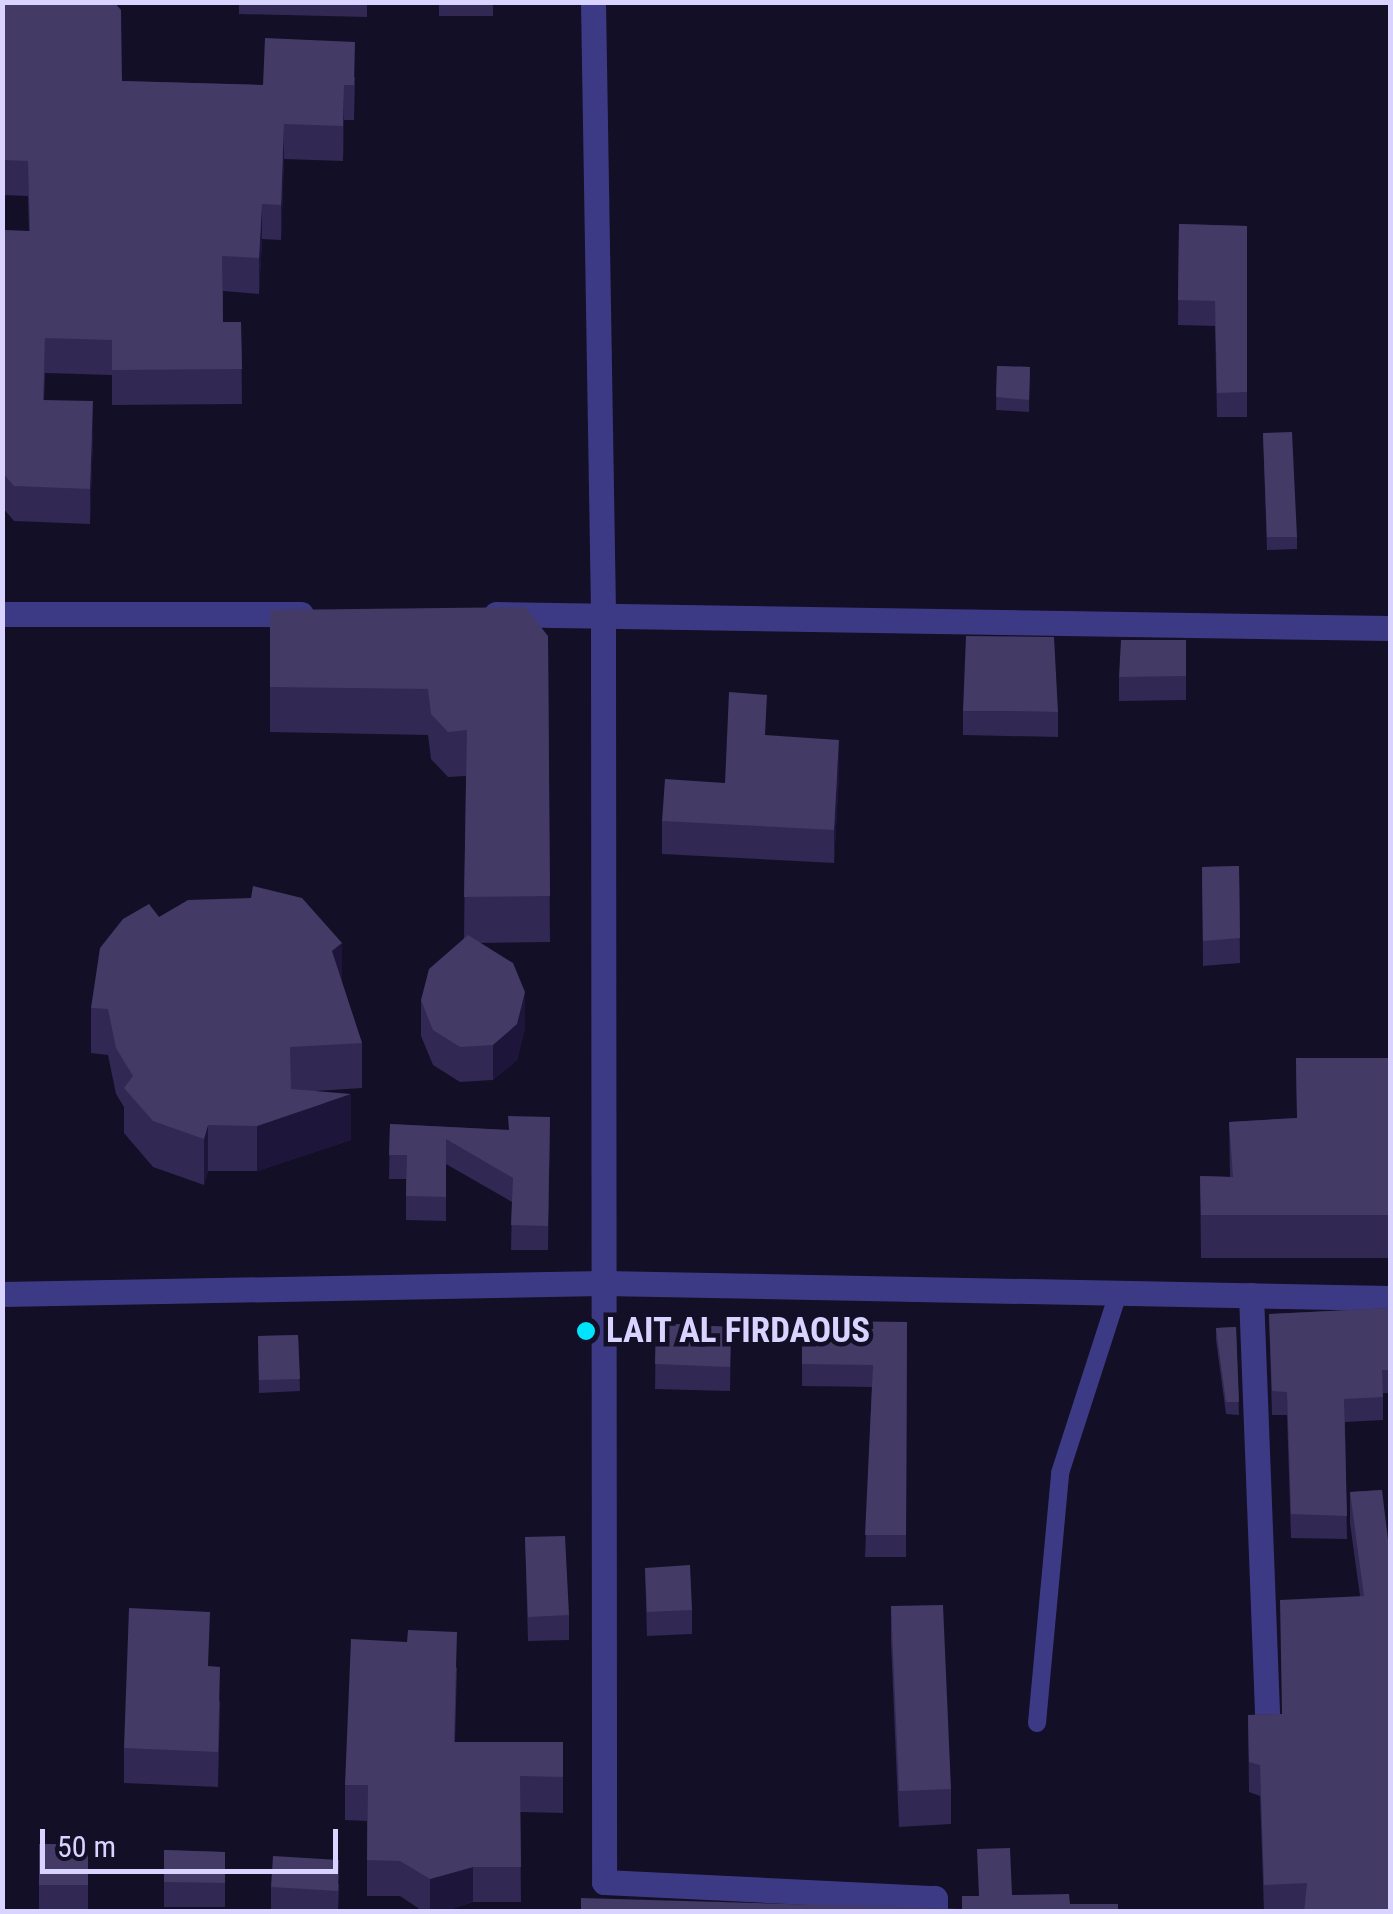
<!DOCTYPE html>
<style>
body{margin:0}
#map{position:relative;width:1393px;height:1914px;overflow:hidden;background:#130f26;font-family:"Roboto Condensed",sans-serif}
div>[style]{position:absolute}
[style*='--x']{left:calc(var(--x)*1px);top:calc(var(--y)*1px);width:calc(var(--w)*1px);rotate:calc(var(--a)*1deg)}
.lane>*{height:18px;margin:-9px;padding:0 9px;transform-origin:9px;border-radius:9px;background:#3d3a85}
.street>*{height:25px;margin:-12.5px;padding:0 12.5px;transform-origin:12.5px;border-radius:12.5px;background:#3d3a85}
.wall>*{inset:0;background:#312854}
.shaded-wall>*{inset:0;background:#1d163a}
.building>*{inset:0;background:#433a66}
.dots>*{width:28px;height:28px;translate:-50% -50%;box-sizing:border-box;border:5px solid #130f26;border-radius:50%}
span{translate:-50% -50%;white-space:nowrap;text-align:center;line-height:1.15;-webkit-text-stroke:9px #130f26;paint-order:stroke}
.poi-label{font-size:35px;color:#d9d4ff;font-weight:700}
.left{translate:0 -50%;text-align:left}
.frame{position:absolute;inset:0;border:5px solid #d9d4ff;pointer-events:none}
.scale{position:absolute;left:40px;top:1829px;width:298px;height:45px;box-sizing:border-box;border:5px solid #d9d4ff;border-top:0;padding-left:12px;font-size:30px;line-height:35px;white-space:nowrap;color:#d9d4ff;-webkit-text-stroke:8px #130f26;paint-order:stroke}
</style>
<div id="map">
<div class="lane">
<div style="--x:1037;--y:1723;--w:251;--a:-84.7"></div>
<div style="--x:1060;--y:1473;--w:189;--a:-72.1"></div>
</div>
<div class="street">
<div style="--x:593;--y:2;--w:612;--a:89.06"></div>
<div style="--x:603;--y:614;--w:1268;--a:89.95"></div>
<div style="--x:604;--y:1882;--w:331;--a:2.8"></div>
<div style="--x:935;--y:1898;--w:14;--a:90"></div>
<div style="--x:2;--y:614;--w:299;--a:0"></div>
<div style="--x:496;--y:614;--w:894;--a:0.9"></div>
<div style="--x:2;--y:1294;--w:601;--a:-1.05"></div>
<div style="--x:603;--y:1283;--w:787;--a:1.09"></div>
<div style="--x:1251;--y:1295;--w:420;--a:87.8"></div>
</div>
<div class="wall">
<div style="clip-path:polygon(2px 2px,122px 81px,263px 85px,355px 77px,354px 120px,344px 120px,343px 161px,284px 159px,281px 240px,262px 239px,259px 294px,223px 291px,223px 322px,241px 322px,242px 404px,112px 405px,112px 375px,45px 373px,44px 400px,93px 436px,90px 524px,14px 521px,2px 507px,2px 303px,29px 231px,28px 196px,2px 195px)"></div>
<div style="clip-path:polygon(239px 2px,367px 2px,367px 17px,239px 14px)"></div>
<div style="clip-path:polygon(439px 2px,493px 2px,493px 16px,439px 16px)"></div>
<div style="clip-path:polygon(1179px 224px,1247px 226px,1247px 417px,1217px 417px,1215px 326px,1178px 325px)"></div>
<div style="clip-path:polygon(997px 366px,1030px 367px,1029px 412px,996px 410px)"></div>
<div style="clip-path:polygon(1263px 433px,1297px 537px,1297px 549px,1267px 550px)"></div>
<div style="clip-path:polygon(270px 610px,548px 636px,550px 942px,479px 943px,525px 1028px,517px 1060px,493px 1080px,460px 1082px,433px 1065px,421px 1036px,421px 1000px,464px 938px,466px 776px,448px 777px,431px 759px,428px 735px,270px 732px)"></div>
<div style="clip-path:polygon(1186px 640px,1186px 700px,1119px 701px,1119px 677px)"></div>
<div style="clip-path:polygon(963px 711px,1058px 712px,1058px 737px,963px 735px)"></div>
<div style="clip-path:polygon(767px 735px,839px 773px,834px 863px,662px 854px,662px 821px,725px 783px)"></div>
<div style="clip-path:polygon(1239px 866px,1240px 963px,1203px 966px,1202px 867px)"></div>
<div style="clip-path:polygon(159px 917px,342px 983px,362px 1043px,362px 1088px,316px 1091px,351px 1140px,257px 1171px,208px 1171px,204px 1185px,153px 1167px,124px 1133px,124px 1107px,116px 1094px,108px 1055px,91px 1053px,91px 1008px)"></div>
<div style="clip-path:polygon(1296px 1058px,1390px 1058px,1390px 1258px,1201px 1258px,1200px 1176px,1230px 1177px,1229px 1122px,1297px 1118px)"></div>
<div style="clip-path:polygon(550px 1117px,548px 1250px,511px 1250px,512px 1202px,446px 1164px,446px 1221px,406px 1220px,406px 1179px,389px 1179px,390px 1124px,508px 1130px)"></div>
<div style="clip-path:polygon(1390px 1308px,1390px 1393px,1383px 1393px,1383px 1420px,1345px 1422px,1347px 1539px,1291px 1538px,1287px 1415px,1272px 1415px,1269px 1314px)"></div>
<div style="clip-path:polygon(802px 1321px,907px 1322px,906px 1557px,865px 1557px,872px 1387px,802px 1386px)"></div>
<div style="clip-path:polygon(656px 1323px,731px 1327px,730px 1391px,655px 1389px)"></div>
<div style="clip-path:polygon(1236px 1327px,1239px 1415px,1226px 1414px,1216px 1340px,1216px 1328px)"></div>
<div style="clip-path:polygon(298px 1335px,300px 1391px,259px 1393px,258px 1336px)"></div>
<div style="clip-path:polygon(1382px 1490px,1390px 1912px,1264px 1912px,1260px 1796px,1249px 1792px,1248px 1715px,1282px 1714px,1360px 1596px,1350px 1523px,1350px 1492px)"></div>
<div style="clip-path:polygon(525px 1537px,569px 1615px,569px 1640px,528px 1641px)"></div>
<div style="clip-path:polygon(645px 1568px,692px 1610px,692px 1634px,647px 1636px)"></div>
<div style="clip-path:polygon(891px 1606px,951px 1789px,951px 1824px,899px 1827px,891px 1642px)"></div>
<div style="clip-path:polygon(209px 1667px,220px 1703px,218px 1787px,124px 1783px,124px 1748px)"></div>
<div style="clip-path:polygon(457px 1667px,455px 1742px,563px 1742px,563px 1813px,520px 1812px,521px 1902px,473px 1902px,442px 1912px,424px 1912px,400px 1896px,367px 1896px,367px 1821px,345px 1820px,345px 1785px)"></div>
<div style="clip-path:polygon(39px 1844px,88px 1844px,88px 1910px,39px 1909px)"></div>
<div style="clip-path:polygon(164px 1850px,225px 1852px,225px 1907px,164px 1907px)"></div>
<div style="clip-path:polygon(339px 1884px,338px 1912px,271px 1911px,271px 1887px)"></div>
</div>
<div class="shaded-wall">
<div style="clip-path:polygon(344px 85px,344px 120px,343px 161px,343px 126px)"></div>
<div style="clip-path:polygon(284px 124px,284px 159px,281px 240px,281px 205px)"></div>
<div style="clip-path:polygon(262px 204px,262px 239px,259px 294px,259px 258px)"></div>
<div style="clip-path:polygon(93px 401px,93px 436px,90px 524px,90px 489px)"></div>
<div style="clip-path:polygon(839px 740px,839px 773px,834px 863px,834px 830px)"></div>
<div style="clip-path:polygon(342px 943px,342px 988px,332px 951px)"></div>
<div style="clip-path:polygon(525px 992px,525px 1028px,517px 1060px,493px 1080px,493px 1045px)"></div>
<div style="clip-path:polygon(351px 1094px,351px 1140px,257px 1171px,257px 1126px)"></div>
<div style="clip-path:polygon(208px 1125px,208px 1171px,204px 1185px,204px 1139px)"></div>
<div style="clip-path:polygon(473px 1867px,473px 1902px,442px 1912px,430px 1912px,430px 1879px)"></div>
</div>
<div class="building">
<div style="clip-path:polygon(2px 2px,114px 2px,121px 10px,122px 81px,263px 85px,265px 38px,355px 42px,354px 85px,344px 85px,343px 126px,284px 124px,281px 205px,262px 204px,259px 258px,222px 256px,223px 322px,241px 322px,242px 369px,112px 370px,112px 340px,45px 338px,43px 400px,93px 401px,90px 489px,14px 486px,2px 472px,2px 303px,5px 230px,30px 231px,28px 161px,2px 160px)"></div>
<div style="clip-path:polygon(1179px 224px,1247px 226px,1247px 392px,1217px 393px,1215px 301px,1178px 300px)"></div>
<div style="clip-path:polygon(997px 366px,1030px 367px,1029px 400px,996px 397px)"></div>
<div style="clip-path:polygon(1292px 432px,1297px 537px,1267px 537px,1263px 433px)"></div>
<div style="clip-path:polygon(525px 607px,548px 636px,550px 896px,464px 897px,467px 730px,448px 732px,431px 714px,428px 689px,270px 687px,270px 610px)"></div>
<div style="clip-path:polygon(966px 636px,1054px 637px,1058px 712px,963px 711px)"></div>
<div style="clip-path:polygon(1121px 640px,1186px 640px,1186px 676px,1119px 677px)"></div>
<div style="clip-path:polygon(729px 692px,767px 695px,765px 735px,839px 740px,834px 830px,662px 821px,665px 779px,725px 783px)"></div>
<div style="clip-path:polygon(1239px 866px,1240px 938px,1203px 941px,1202px 867px)"></div>
<div style="clip-path:polygon(253px 886px,302px 898px,342px 943px,332px 951px,362px 1043px,290px 1047px,291px 1089px,351px 1094px,257px 1126px,208px 1125px,204px 1139px,153px 1121px,124px 1088px,133px 1076px,116px 1048px,108px 1009px,91px 1008px,100px 948px,123px 919px,149px 904px,159px 917px,188px 900px,251px 898px)"></div>
<div style="clip-path:polygon(468px 935px,513px 963px,525px 992px,517px 1024px,493px 1045px,460px 1047px,433px 1030px,421px 1000px,429px 969px)"></div>
<div style="clip-path:polygon(1296px 1058px,1390px 1058px,1390px 1215px,1201px 1215px,1200px 1176px,1233px 1177px,1229px 1122px,1297px 1118px)"></div>
<div style="clip-path:polygon(508px 1116px,550px 1117px,548px 1226px,511px 1225px,513px 1178px,446px 1139px,446px 1197px,406px 1196px,407px 1155px,389px 1155px,390px 1124px,509px 1130px)"></div>
<div style="clip-path:polygon(1390px 1308px,1390px 1370px,1382px 1370px,1383px 1397px,1344px 1399px,1347px 1516px,1291px 1514px,1287px 1392px,1272px 1391px,1269px 1314px)"></div>
<div style="clip-path:polygon(802px 1321px,907px 1322px,906px 1535px,865px 1535px,873px 1365px,802px 1364px)"></div>
<div style="clip-path:polygon(656px 1323px,731px 1327px,730px 1367px,655px 1364px)"></div>
<div style="clip-path:polygon(1236px 1327px,1239px 1402px,1226px 1402px,1216px 1328px)"></div>
<div style="clip-path:polygon(298px 1335px,300px 1379px,259px 1380px,258px 1336px)"></div>
<div style="clip-path:polygon(1382px 1490px,1390px 1556px,1390px 1912px,1304px 1912px,1307px 1883px,1264px 1885px,1260px 1765px,1249px 1762px,1248px 1715px,1282px 1714px,1280px 1600px,1364px 1596px,1350px 1492px)"></div>
<div style="clip-path:polygon(565px 1536px,569px 1615px,528px 1617px,525px 1537px)"></div>
<div style="clip-path:polygon(690px 1565px,692px 1610px,647px 1612px,645px 1568px)"></div>
<div style="clip-path:polygon(943px 1605px,951px 1789px,899px 1791px,891px 1606px)"></div>
<div style="clip-path:polygon(129px 1608px,210px 1612px,208px 1666px,220px 1667px,218px 1752px,124px 1748px)"></div>
<div style="clip-path:polygon(408px 1630px,457px 1632px,454px 1742px,563px 1742px,563px 1777px,520px 1776px,521px 1867px,473px 1867px,430px 1879px,400px 1861px,367px 1860px,368px 1785px,345px 1785px,351px 1639px,407px 1642px)"></div>
<div style="clip-path:polygon(39px 1844px,88px 1844px,88px 1885px,39px 1885px)"></div>
<div style="clip-path:polygon(1010px 1848px,1012px 1895px,1069px 1894px,1070px 1904px,1118px 1904px,1118px 1912px,581px 1912px,581px 1898px,962px 1909px,962px 1896px,979px 1896px,977px 1849px)"></div>
<div style="clip-path:polygon(164px 1850px,225px 1852px,225px 1883px,164px 1882px)"></div>
<div style="clip-path:polygon(273px 1856px,339px 1860px,338px 1891px,271px 1887px)"></div>
</div>
<div class="dots">
<div style="left:586px;top:1331px;background:#00e5ff"></div>
</div>
<div class="poi-label">
<span class="left" style="left:606px;top:1331px">LAIT AL FIRDAOUS</span>
</div>
<div class="frame"></div>
<div class="scale">50 m</div>
</div>
